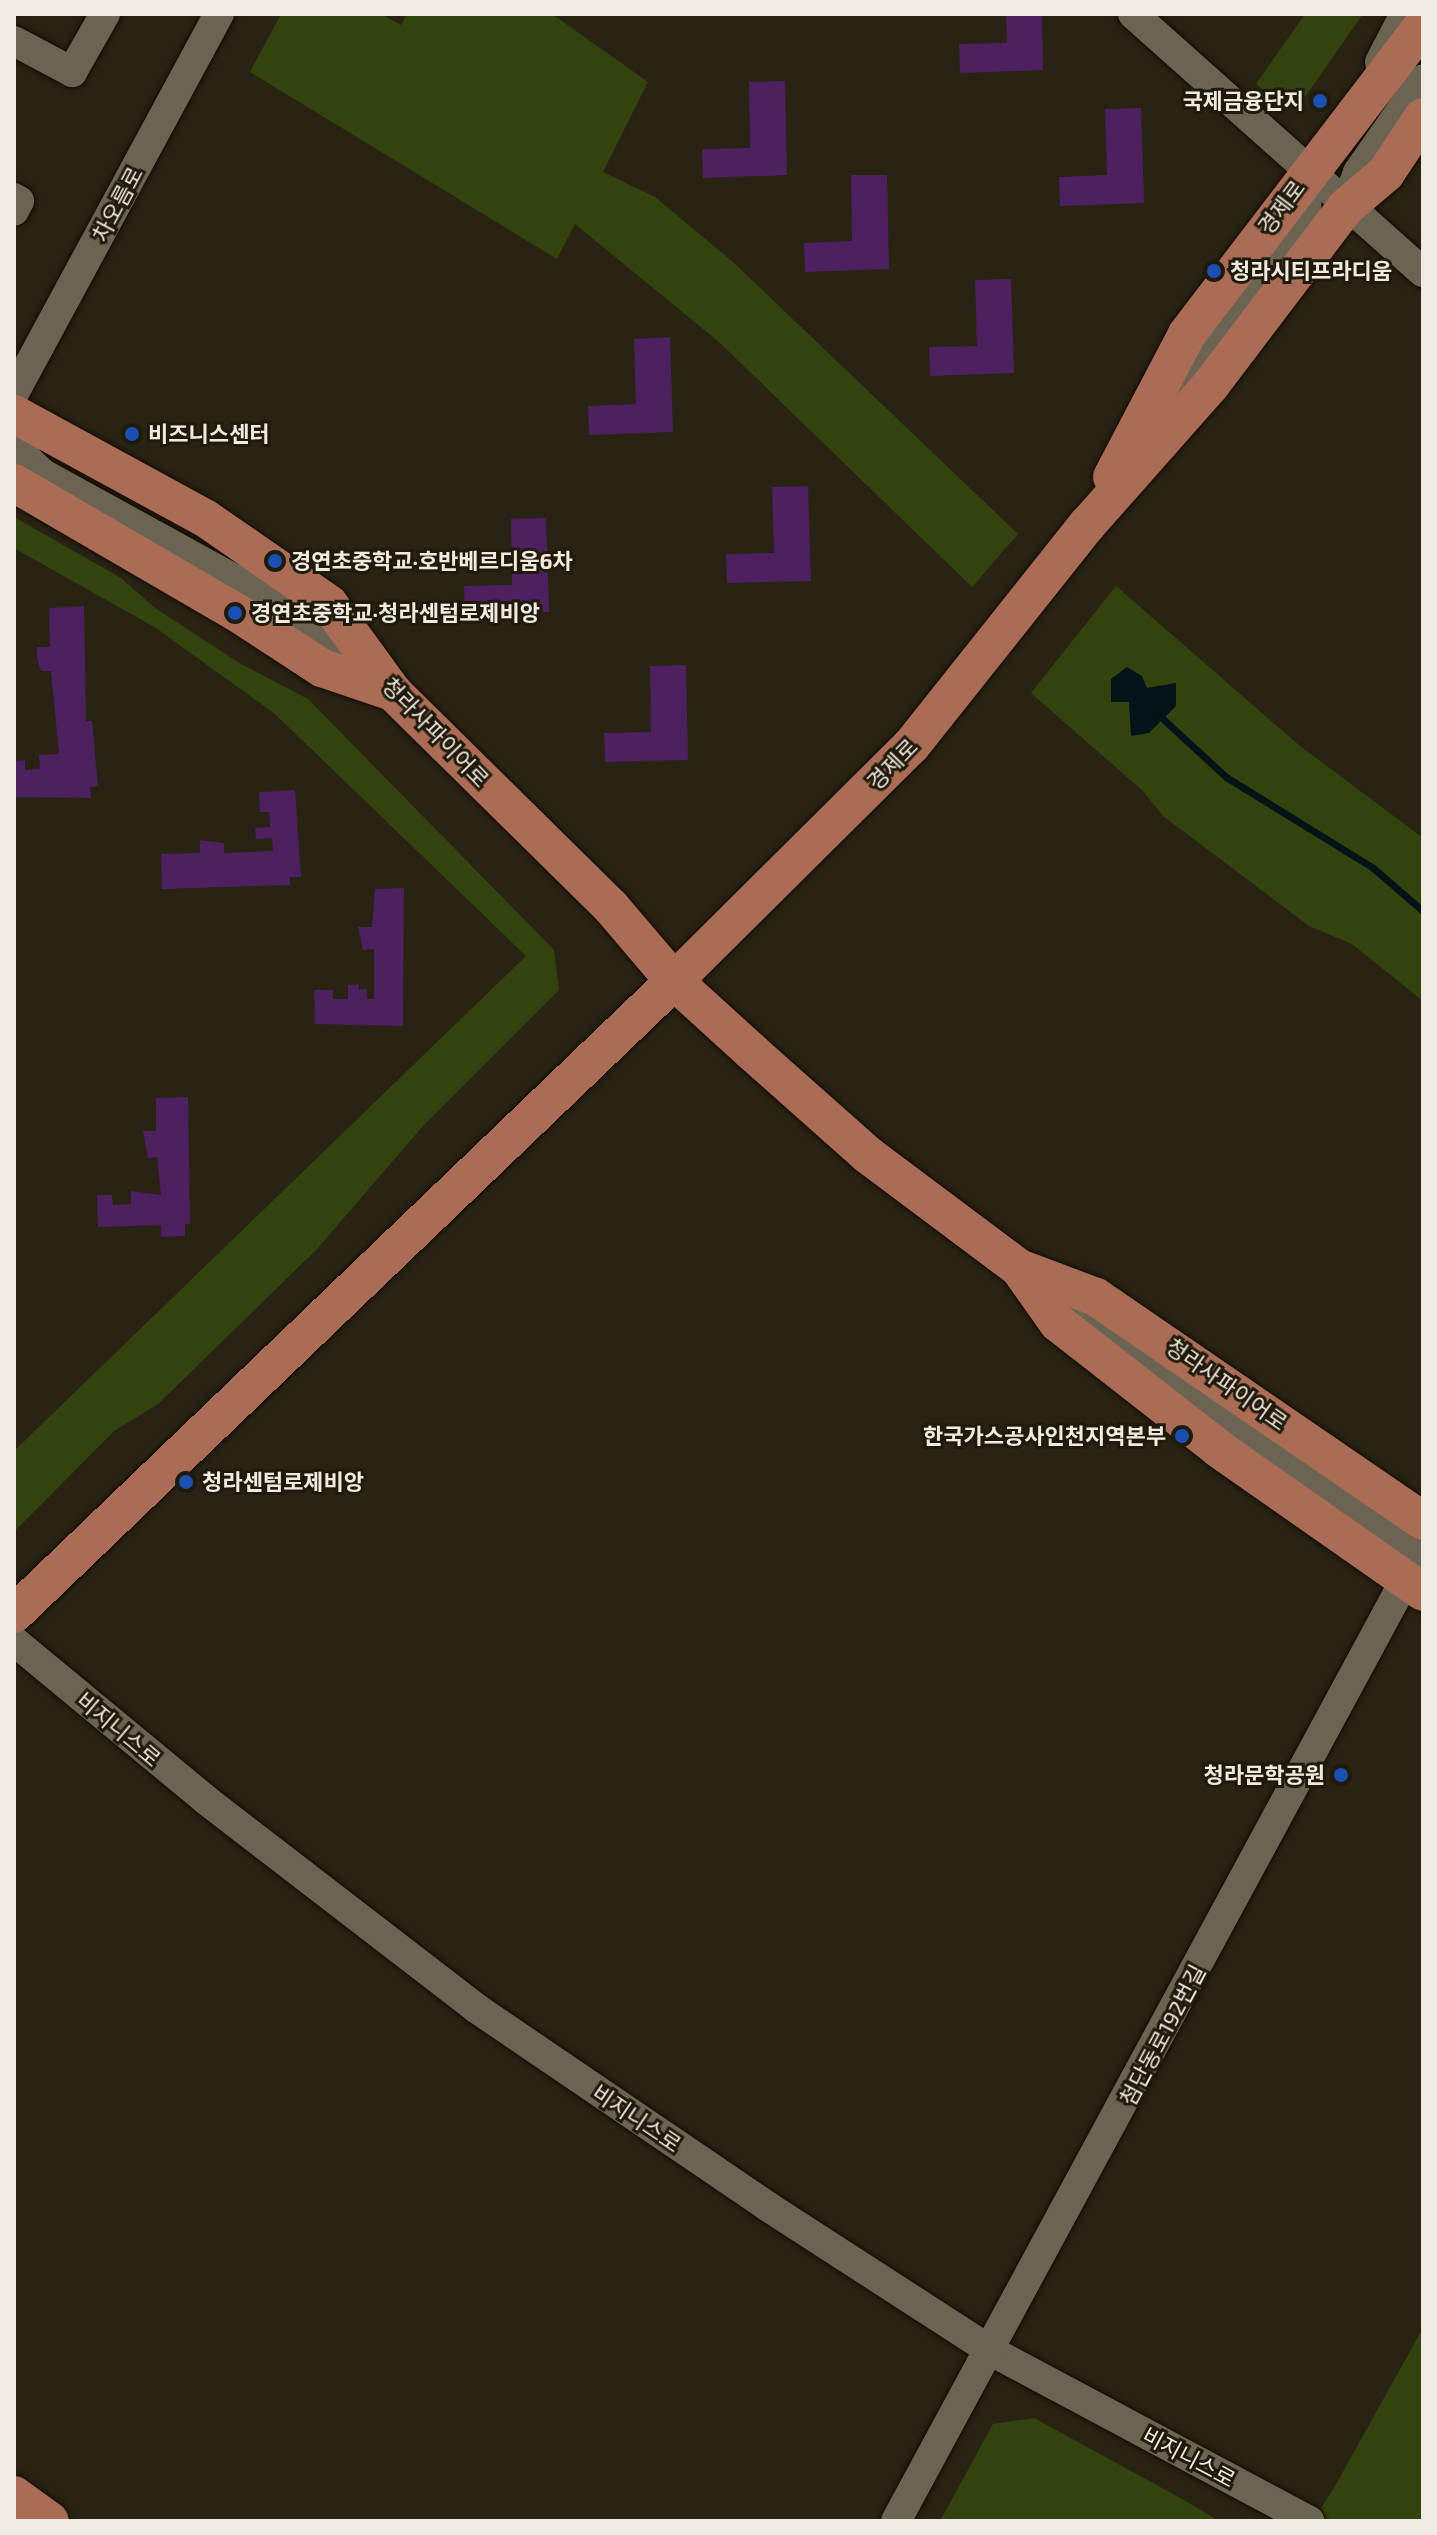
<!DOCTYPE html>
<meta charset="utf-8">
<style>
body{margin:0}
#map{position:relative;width:1437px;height:2535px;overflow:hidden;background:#292314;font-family:"Exo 2","Noto Sans KR",sans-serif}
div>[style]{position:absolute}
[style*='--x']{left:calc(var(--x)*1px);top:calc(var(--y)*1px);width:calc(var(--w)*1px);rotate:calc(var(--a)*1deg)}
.green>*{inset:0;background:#33430e}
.water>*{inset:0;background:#041317}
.stream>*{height:7px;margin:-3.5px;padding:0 3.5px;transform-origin:3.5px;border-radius:3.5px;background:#041317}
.building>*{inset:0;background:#4d2060}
.roads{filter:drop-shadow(0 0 2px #120c01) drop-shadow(0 0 2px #120c01)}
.minor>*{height:30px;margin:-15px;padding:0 15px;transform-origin:15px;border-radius:15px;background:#6b6452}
.major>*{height:38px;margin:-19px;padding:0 19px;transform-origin:19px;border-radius:19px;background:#ab6c55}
.dots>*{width:22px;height:22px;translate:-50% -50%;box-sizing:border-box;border:4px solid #201a0a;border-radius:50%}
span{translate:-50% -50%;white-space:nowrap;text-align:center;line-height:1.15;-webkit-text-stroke:6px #201a0a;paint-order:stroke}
.poi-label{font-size:22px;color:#efebe1;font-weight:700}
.right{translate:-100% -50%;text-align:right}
.left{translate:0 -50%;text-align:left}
.street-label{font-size:22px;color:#efebe1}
.frame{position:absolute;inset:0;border:16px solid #efebe1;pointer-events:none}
</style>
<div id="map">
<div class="green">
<div style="clip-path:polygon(281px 14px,381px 14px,401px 25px,407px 14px,552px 14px,648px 82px,603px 172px,655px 197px,733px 262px,1018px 534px,972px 587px,719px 342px,575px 224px,557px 259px,250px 72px)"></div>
<div style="clip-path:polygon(1305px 14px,1363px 14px,1305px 97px,1276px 100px,1256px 84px)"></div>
<div style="clip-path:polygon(14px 517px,121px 578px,155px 608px,241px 664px,308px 699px,554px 950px,559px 990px,423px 1126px,317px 1249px,158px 1404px,114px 1431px,14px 1532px,14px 1451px,526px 956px,275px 714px,156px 628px,14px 548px)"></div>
<div style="clip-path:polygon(1116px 586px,1300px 746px,1423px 838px,1423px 1001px,1352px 944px,1309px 926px,1163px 816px,1143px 791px,1031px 693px)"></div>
<div style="clip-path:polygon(1423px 2328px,1423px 2521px,1313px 2521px,1335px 2486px)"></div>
<div style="clip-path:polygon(1034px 2418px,1182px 2499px,1219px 2521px,940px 2521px,993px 2424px)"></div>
</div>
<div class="water">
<div style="clip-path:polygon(1127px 667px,1142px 676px,1147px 688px,1176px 683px,1176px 706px,1149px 733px,1131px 736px,1129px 702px,1111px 702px,1111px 679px)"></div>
</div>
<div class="stream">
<div style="--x:1163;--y:719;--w:86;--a:42.6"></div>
<div style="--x:1226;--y:777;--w:172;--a:31.7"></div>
<div style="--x:1372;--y:867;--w:67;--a:40.8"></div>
</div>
<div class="building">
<div style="clip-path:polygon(1006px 14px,1042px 14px,1043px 70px,960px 73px,959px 44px,1007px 43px)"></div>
<div style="clip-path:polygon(785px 81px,787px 175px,703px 178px,702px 149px,750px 148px,749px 82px)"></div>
<div style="clip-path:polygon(1141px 108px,1144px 203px,1060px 206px,1059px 177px,1107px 175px,1105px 109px)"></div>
<div style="clip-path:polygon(851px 175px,887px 175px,889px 269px,805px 272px,804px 243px,852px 241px)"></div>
<div style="clip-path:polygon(1011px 279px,1014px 373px,930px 376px,929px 347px,977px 346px,975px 280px)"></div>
<div style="clip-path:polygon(670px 337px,673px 432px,589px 435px,588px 406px,636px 404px,634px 339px)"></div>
<div style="clip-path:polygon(808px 486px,811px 581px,727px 583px,726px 554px,774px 553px,772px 487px)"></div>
<div style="clip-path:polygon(546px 518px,549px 612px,465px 615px,464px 586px,512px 585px,511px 519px)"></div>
<div style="clip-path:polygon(84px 606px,86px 721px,92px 721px,98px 786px,90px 787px,91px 798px,14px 797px,14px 761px,25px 760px,25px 770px,40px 769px,39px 755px,59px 754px,51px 671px,41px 671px,37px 658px,37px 647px,50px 647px,49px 608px)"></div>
<div style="clip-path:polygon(686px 665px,688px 760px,605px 762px,604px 733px,651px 732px,650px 666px)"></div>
<div style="clip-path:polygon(295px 790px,301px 877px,290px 877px,290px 885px,162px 889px,161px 854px,200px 853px,200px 840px,224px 843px,224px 853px,273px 851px,272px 838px,256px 839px,255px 828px,270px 827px,269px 812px,260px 812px,259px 792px)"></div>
<div style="clip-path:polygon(404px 888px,403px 1026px,315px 1024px,314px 990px,333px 990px,333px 999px,348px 999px,348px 985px,359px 984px,359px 990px,367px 989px,367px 999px,374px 999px,374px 949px,363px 950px,358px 927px,372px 927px,375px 889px)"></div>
<div style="clip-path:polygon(188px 1097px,190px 1224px,185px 1224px,185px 1236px,161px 1237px,161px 1225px,98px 1227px,97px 1195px,112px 1195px,113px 1205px,131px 1204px,131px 1191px,161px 1195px,157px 1157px,148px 1158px,143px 1131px,156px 1131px,156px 1098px)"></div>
</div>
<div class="roads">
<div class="minor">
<div style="--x:1133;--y:14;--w:388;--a:41.7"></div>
<div style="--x:14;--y:41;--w:66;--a:28.1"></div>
<div style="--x:72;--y:72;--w:67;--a:-60.4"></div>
<div style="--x:1380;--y:62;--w:54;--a:-62.5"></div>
<div style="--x:14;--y:198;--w:6;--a:31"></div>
<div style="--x:19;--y:201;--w:11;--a:117"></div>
<div style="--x:1345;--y:208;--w:38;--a:-70"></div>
<div style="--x:1358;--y:172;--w:113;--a:-55"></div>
<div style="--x:14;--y:393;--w:431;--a:-61.6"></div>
<div style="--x:1163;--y:405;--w:231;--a:-51.8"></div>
<div style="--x:1306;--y:223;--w:51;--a:-88.9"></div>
<div style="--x:14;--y:430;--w:32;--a:66"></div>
<div style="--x:27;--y:459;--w:22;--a:43"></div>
<div style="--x:43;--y:474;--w:274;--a:28.8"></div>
<div style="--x:283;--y:606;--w:110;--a:38"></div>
<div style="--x:1070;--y:1309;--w:376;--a:34.8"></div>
<div style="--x:1379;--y:1524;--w:27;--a:45"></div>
<div style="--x:1398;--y:1543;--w:39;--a:77"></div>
<div style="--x:14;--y:1641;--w:249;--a:39.6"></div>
<div style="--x:206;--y:1800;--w:341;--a:37.6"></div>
<div style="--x:476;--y:2008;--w:352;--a:34.2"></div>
<div style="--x:767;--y:2206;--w:267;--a:32.9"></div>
<div style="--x:991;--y:2351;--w:361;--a:28.1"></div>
<div style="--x:896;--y:2521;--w:1107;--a:-61.58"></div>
</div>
<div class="major">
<div style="--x:14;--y:414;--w:217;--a:28.6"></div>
<div style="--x:205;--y:518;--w:151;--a:34.7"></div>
<div style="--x:329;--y:604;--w:109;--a:54"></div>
<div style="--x:393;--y:692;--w:306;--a:44.6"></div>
<div style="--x:611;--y:907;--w:97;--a:49.6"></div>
<div style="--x:674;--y:981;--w:105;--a:42.3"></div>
<div style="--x:752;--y:1052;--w:155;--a:41.6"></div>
<div style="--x:868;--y:1155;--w:189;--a:36.8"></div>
<div style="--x:1019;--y:1268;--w:67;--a:54.7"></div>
<div style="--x:1058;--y:1323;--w:204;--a:38"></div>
<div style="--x:1219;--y:1449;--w:249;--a:35"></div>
<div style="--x:1112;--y:477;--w:161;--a:-62.3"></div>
<div style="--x:1187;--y:334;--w:389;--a:-52.6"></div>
<div style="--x:14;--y:483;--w:257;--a:30.2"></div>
<div style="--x:236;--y:612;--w:103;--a:33.1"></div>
<div style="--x:322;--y:668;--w:75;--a:18.7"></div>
<div style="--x:1019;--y:1268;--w:82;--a:20.6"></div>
<div style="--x:1096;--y:1297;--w:396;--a:34.4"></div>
<div style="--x:14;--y:1614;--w:914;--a:-43.8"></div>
<div style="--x:674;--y:981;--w:334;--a:-44.8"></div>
<div style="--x:911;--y:746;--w:283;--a:-51.5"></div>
<div style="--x:1087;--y:525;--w:186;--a:-48.5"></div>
<div style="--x:1210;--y:386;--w:223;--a:-52.8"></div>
<div style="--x:1345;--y:208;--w:54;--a:-40.5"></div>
<div style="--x:1386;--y:173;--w:67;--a:-56.5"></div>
<div style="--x:14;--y:2495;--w:44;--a:35.8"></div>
</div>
</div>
<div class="dots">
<div style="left:1320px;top:101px;background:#1a4fb4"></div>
<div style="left:1214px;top:271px;background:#1a4fb4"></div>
<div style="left:132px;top:434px;background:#1a4fb4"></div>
<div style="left:275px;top:561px;background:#1a4fb4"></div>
<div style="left:235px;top:613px;background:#1a4fb4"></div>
<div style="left:1182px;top:1436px;background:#1a4fb4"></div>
<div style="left:186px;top:1482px;background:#1a4fb4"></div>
<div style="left:1341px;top:1775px;background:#1a4fb4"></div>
</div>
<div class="poi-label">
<span class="right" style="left:1304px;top:101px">국제금융단지</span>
<span class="left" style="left:1230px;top:271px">청라시티프라디움</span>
<span class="left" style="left:148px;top:434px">비즈니스센터</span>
<span class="left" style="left:291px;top:561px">경연초중학교·호반베르디움6차</span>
<span class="left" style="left:251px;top:613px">경연초중학교·청라센텀로제비앙</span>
<span class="right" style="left:1166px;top:1436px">한국가스공사인천지역본부</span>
<span class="left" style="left:202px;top:1482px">청라센텀로제비앙</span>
<span class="right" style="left:1325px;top:1775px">청라문학공원</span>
</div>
<div class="street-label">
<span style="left:117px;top:204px;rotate:-62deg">차오름로</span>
<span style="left:1281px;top:207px;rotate:-53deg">경제로</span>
<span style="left:436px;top:732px;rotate:46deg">청라사파이어로</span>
<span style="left:892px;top:764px;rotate:-46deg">경제로</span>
<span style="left:1227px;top:1384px;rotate:35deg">청라사파이어로</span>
<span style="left:119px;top:1729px;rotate:40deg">비지니스로</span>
<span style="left:1162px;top:2035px;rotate:-62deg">첨단동로192번길</span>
<span style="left:637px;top:2118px;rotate:34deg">비지니스로</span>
<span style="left:1189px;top:2457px;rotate:28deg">비지니스로</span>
</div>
<div class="frame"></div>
</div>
